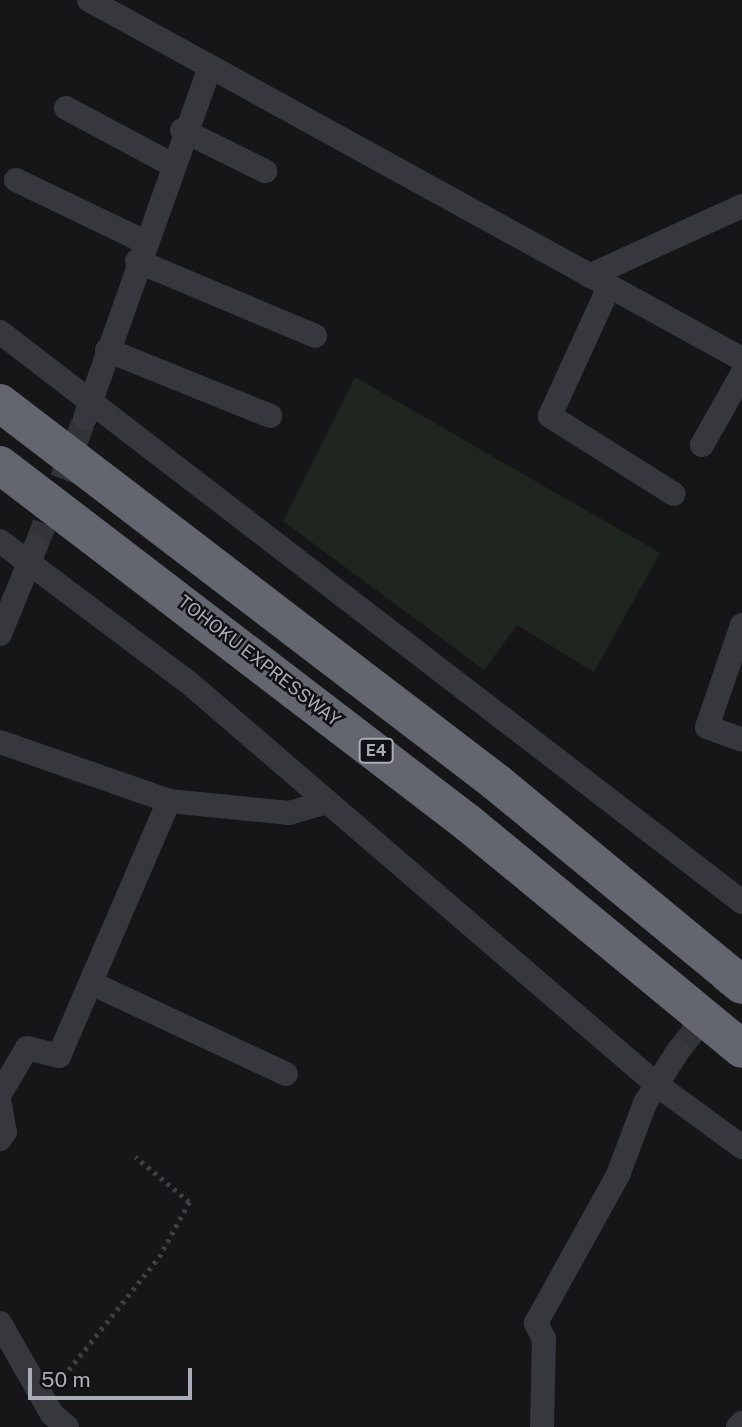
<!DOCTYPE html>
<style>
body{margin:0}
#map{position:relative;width:742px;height:1427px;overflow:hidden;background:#161618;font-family:"Public Sans",sans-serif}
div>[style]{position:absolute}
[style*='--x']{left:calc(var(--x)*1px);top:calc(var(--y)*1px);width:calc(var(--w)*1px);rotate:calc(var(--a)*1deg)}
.green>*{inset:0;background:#1e261f}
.minor-tunnel>*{height:24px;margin-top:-12px;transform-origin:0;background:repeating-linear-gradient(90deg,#333438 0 24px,transparent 0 36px)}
.path>*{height:4.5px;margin-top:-2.25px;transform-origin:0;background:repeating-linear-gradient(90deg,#3d3f44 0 3.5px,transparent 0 8.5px)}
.minor>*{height:24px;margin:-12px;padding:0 12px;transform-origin:12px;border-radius:12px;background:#37383d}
.motorway>*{height:38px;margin:-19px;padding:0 19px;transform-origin:19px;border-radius:19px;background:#63666e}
span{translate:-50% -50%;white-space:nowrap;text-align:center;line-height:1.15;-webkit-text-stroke:5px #111113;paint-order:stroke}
.shield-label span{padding:2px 5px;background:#111113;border:2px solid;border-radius:5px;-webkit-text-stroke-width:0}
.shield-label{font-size:16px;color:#a8adb8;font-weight:700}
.street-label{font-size:18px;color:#a8adb8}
.scale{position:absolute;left:28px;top:1368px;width:164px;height:32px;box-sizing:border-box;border:4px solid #a8adb8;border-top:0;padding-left:9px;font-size:21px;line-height:24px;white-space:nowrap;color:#a8adb8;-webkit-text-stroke:5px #111113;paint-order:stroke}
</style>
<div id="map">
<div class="green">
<div style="clip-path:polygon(355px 377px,660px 553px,594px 672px,517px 625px,484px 670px,283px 521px)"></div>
</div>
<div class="minor-tunnel">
<div style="--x:36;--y:546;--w:137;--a:-69.1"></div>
<div style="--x:678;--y:1051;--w:103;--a:-51.7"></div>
</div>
<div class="path">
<div style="--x:58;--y:1383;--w:161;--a:-51.3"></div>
<div style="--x:159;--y:1257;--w:63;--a:-61.4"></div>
<div style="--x:189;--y:1202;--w:70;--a:-140.2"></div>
</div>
<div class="minor">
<div style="--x:89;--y:0;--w:745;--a:28.8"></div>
<div style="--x:66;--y:108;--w:119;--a:28.1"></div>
<div style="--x:182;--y:130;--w:93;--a:26.3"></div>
<div style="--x:16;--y:180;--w:141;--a:25.7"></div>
<div style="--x:137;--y:261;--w:193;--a:22.8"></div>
<div style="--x:589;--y:276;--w:168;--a:-24.6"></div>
<div style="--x:609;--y:287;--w:142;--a:114.6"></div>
<div style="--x:550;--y:416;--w:146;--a:32.2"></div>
<div style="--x:0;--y:332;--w:936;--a:37.53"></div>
<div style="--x:107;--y:350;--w:176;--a:22"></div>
<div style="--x:85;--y:418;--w:373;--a:-70.4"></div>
<div style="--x:702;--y:445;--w:81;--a:-60.6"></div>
<div style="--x:0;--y:541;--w:235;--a:36.9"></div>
<div style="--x:188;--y:682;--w:617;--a:40.66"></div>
<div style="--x:656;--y:1084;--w:107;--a:36.2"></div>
<div style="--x:742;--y:625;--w:108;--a:108.9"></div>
<div style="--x:707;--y:727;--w:37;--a:20"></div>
<div style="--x:0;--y:634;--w:95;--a:-67.8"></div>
<div style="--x:0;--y:742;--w:179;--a:19.2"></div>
<div style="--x:169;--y:801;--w:121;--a:5.7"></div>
<div style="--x:289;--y:813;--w:40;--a:-16"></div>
<div style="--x:91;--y:983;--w:215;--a:25"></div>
<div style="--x:0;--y:1094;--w:53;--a:-59.6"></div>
<div style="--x:27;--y:1048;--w:33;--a:14"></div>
<div style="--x:59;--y:1056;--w:278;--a:-66.7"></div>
<div style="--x:0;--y:1105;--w:27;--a:80"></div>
<div style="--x:5;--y:1132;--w:9;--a:126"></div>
<div style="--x:0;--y:1323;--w:105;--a:60.3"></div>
<div style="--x:52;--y:1414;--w:20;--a:41"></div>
<div style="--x:542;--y:1427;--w:88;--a:-88.7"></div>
<div style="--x:544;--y:1339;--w:18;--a:-117"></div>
<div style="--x:536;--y:1323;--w:169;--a:-61"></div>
<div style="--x:618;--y:1175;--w:77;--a:-69.4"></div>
<div style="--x:645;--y:1103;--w:62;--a:-57.6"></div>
<div style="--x:738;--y:1427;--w:6;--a:-45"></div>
</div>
<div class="motorway">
<div style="--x:0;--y:403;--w:624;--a:37.38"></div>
<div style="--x:496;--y:782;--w:319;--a:39.5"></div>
<div style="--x:0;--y:465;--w:589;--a:37.41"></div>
<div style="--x:468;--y:823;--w:355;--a:39.5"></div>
</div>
<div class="shield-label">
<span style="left:376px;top:751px">E4</span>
</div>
<div class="street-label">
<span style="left:259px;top:661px;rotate:38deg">TOHOKU EXPRESSWAY</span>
</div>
<div class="scale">50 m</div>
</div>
